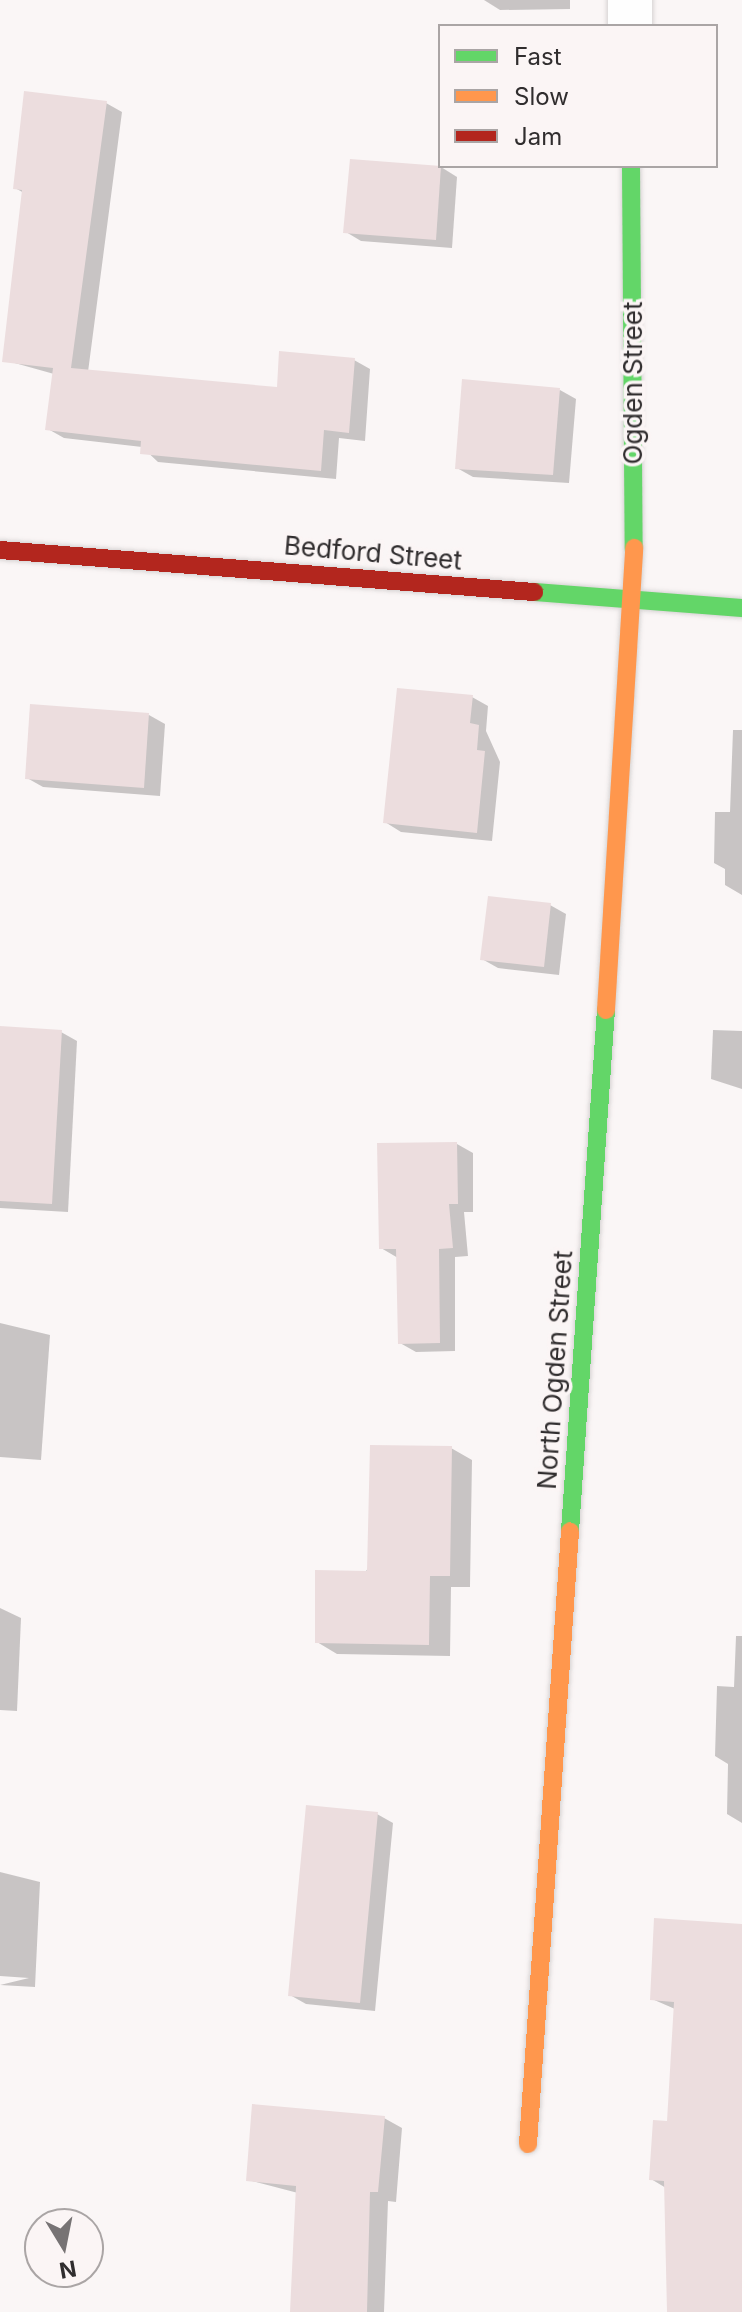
<!DOCTYPE html>
<style>
body{margin:0}
#map{position:relative;width:742px;height:2312px;overflow:hidden;background:#faf6f6;font-family:Inter,sans-serif}
div>[style]{position:absolute}
[style*='--x']{left:calc(var(--x)*1px);top:calc(var(--y)*1px);width:calc(var(--w)*1px);rotate:calc(var(--a)*1deg)}
.shadow>*{inset:0;background:#0003}
.building>*{inset:0;background:#ecddde}
.roads{filter:drop-shadow(0 0 2px #d6d3d3) drop-shadow(0 0 2px #d6d3d3)}
.street>*{height:44px;margin:-22px;padding:0 22px;transform-origin:22px;border-radius:22px;background:#fefefe}
.fast>*{height:18px;margin:-9px;padding:0 9px;transform-origin:9px;border-radius:9px;background:#63d668}
.slow>*{height:18px;margin:-9px;padding:0 9px;transform-origin:9px;border-radius:9px;background:#ff974d}
.jam>*{height:18px;margin:-9px;padding:0 9px;transform-origin:9px;border-radius:9px;background:#b3261e}
span{translate:-50% -50%;white-space:nowrap;text-align:center;line-height:1.15;-webkit-text-stroke:7px #fbf5f5;paint-order:stroke}
.street-label{font-size:26px;color:#302d2e}
.legend{position:absolute;left:438px;top:24px;width:280px;height:144px;box-sizing:border-box;background:#fbf5f5;border:2px solid #aaa5a5;margin:0;padding:10px 14px;list-style:none;font-size:24px;color:#302d2e}
.legend li{display:flex;align-items:center;gap:16px;height:40px}
.legend b{width:40px;border:2px solid #aaa5a5}
.north{position:absolute;left:24px;top:2208px;width:80px;height:80px;box-sizing:border-box;background:#fbf5f5;border:2px solid #aaa5a5;border-radius:50%;rotate:170deg;font-size:22px;font-weight:700;line-height:32px;text-align:center;color:#302d2e}
.north::after{content:'';display:block;margin:auto;width:28px;height:36px;background:#777374;clip-path:polygon(50% 0,100% 100%,50% 72%,0 100%)}
</style>
<div id="map">
<div class="shadow">
<div style="clip-path:polygon(570px 0,570px 9px,500px 10px,484px 0)"></div>
<div style="clip-path:polygon(106px 103px,122px 112px,88px 372px,279px 389px,354px 360px,370px 369px,365px 441px,339px 438px,336px 479px,158px 462px,142px 447px,64px 438px,48px 429px,54px 374px,4px 360px,24px 193px,15px 188px)"></div>
<div style="clip-path:polygon(441px 167px,457px 177px,452px 248px,361px 241px,346px 232px)"></div>
<div style="clip-path:polygon(560px 390px,576px 399px,569px 483px,473px 477px,457px 468px)"></div>
<div style="clip-path:polygon(472px 697px,488px 706px,486px 731px,500px 762px,492px 841px,401px 832px,385px 822px)"></div>
<div style="clip-path:polygon(149px 715px,165px 724px,160px 796px,43px 787px,27px 778px)"></div>
<div style="clip-path:polygon(733px 730px,742px 730px,742px 895px,725px 885px,725px 869px,714px 863px,715px 812px,730px 812px)"></div>
<div style="clip-path:polygon(550px 905px,566px 914px,559px 975px,498px 968px,482px 959px)"></div>
<div style="clip-path:polygon(0 1028px,61px 1032px,77px 1041px,68px 1212px,0 1208px)"></div>
<div style="clip-path:polygon(713px 1030px,742px 1031px,742px 1089px,711px 1079px)"></div>
<div style="clip-path:polygon(457px 1144px,473px 1153px,473px 1212px,464px 1212px,468px 1256px,455px 1257px,455px 1351px,416px 1352px,400px 1343px,398px 1258px,381px 1248px)"></div>
<div style="clip-path:polygon(0 1323px,50px 1335px,41px 1460px,0 1457px)"></div>
<div style="clip-path:polygon(451px 1448px,472px 1460px,470px 1587px,451px 1587px,450px 1656px,337px 1654px,317px 1642px)"></div>
<div style="clip-path:polygon(0 1608px,21px 1618px,17px 1711px,0 1710px)"></div>
<div style="clip-path:polygon(736px 1636px,742px 1636px,742px 1823px,727px 1814px,728px 1764px,715px 1756px,717px 1686px,734px 1687px)"></div>
<div style="clip-path:polygon(377px 1814px,393px 1823px,375px 2011px,306px 2004px,290px 1995px)"></div>
<div style="clip-path:polygon(0 1872px,40px 1882px,35px 1987px,0 1985px,29px 1978px,0 1976px)"></div>
<div style="clip-path:polygon(742px 1926px,742px 2312px,669px 2312px,666px 2188px,651px 2179px,669px 2124px,675px 2009px,652px 1999px)"></div>
<div style="clip-path:polygon(384px 2118px,402px 2128px,396px 2202px,388px 2201px,384px 2312px,292px 2312px,298px 2193px,248px 2180px)"></div>
</div>
<div class="building">
<div style="clip-path:polygon(24px 91px,107px 101px,71px 368px,277px 387px,279px 351px,355px 358px,349px 433px,324px 430px,321px 471px,140px 454px,141px 441px,45px 430px,53px 368px,2px 362px,22px 190px,13px 189px)"></div>
<div style="clip-path:polygon(350px 159px,441px 166px,436px 240px,343px 233px)"></div>
<div style="clip-path:polygon(462px 379px,560px 388px,553px 475px,455px 469px)"></div>
<div style="clip-path:polygon(397px 688px,473px 695px,470px 723px,479px 725px,477px 750px,485px 751px,477px 833px,383px 823px)"></div>
<div style="clip-path:polygon(30px 704px,149px 713px,144px 788px,25px 779px)"></div>
<div style="clip-path:polygon(488px 896px,551px 903px,544px 967px,480px 960px)"></div>
<div style="clip-path:polygon(0 1026px,62px 1030px,52px 1204px,0 1201px)"></div>
<div style="clip-path:polygon(457px 1142px,458px 1204px,449px 1204px,453px 1248px,439px 1249px,440px 1343px,398px 1344px,396px 1249px,379px 1249px,377px 1143px)"></div>
<div style="clip-path:polygon(370px 1445px,452px 1446px,450px 1576px,430px 1576px,429px 1645px,315px 1643px,315px 1570px,367px 1571px)"></div>
<div style="clip-path:polygon(306px 1805px,378px 1812px,360px 2003px,288px 1996px)"></div>
<div style="clip-path:polygon(654px 1918px,742px 1924px,742px 2312px,667px 2312px,664px 2181px,649px 2180px,653px 2120px,667px 2121px,674px 2002px,650px 2000px)"></div>
<div style="clip-path:polygon(252px 2104px,385px 2116px,378px 2192px,370px 2192px,367px 2312px,290px 2312px,296px 2186px,246px 2181px)"></div>
</div>
<div class="roads">
<div class="street">
<div style="--x:630;--y:0;--w:26;--a:90"></div>
</div>
<div class="fast">
<div style="--x:631;--y:166;--w:382;--a:89.6"></div>
<div style="--x:534;--y:592;--w:209;--a:4.4"></div>
<div style="--x:570;--y:1531;--w:522;--a:-86.05"></div>
</div>
<div class="slow">
<div style="--x:606;--y:1010;--w:463;--a:-86.5"></div>
<div style="--x:528;--y:2144;--w:614;--a:-86.08"></div>
</div>
<div class="jam">
<div style="--x:0;--y:550;--w:536;--a:4.5"></div>
</div>
</div>
<div class="street-label">
<span style="left:633px;top:383px;rotate:-90deg">Ogden Street</span>
<span style="left:373px;top:553px;rotate:5deg">Bedford Street</span>
<span style="left:555px;top:1370px;rotate:-86deg">North Ogden Street</span>
</div>
<ul class="legend">
<li><b style="height:10px;background:#63d668"></b>Fast</li>
<li><b style="height:10px;background:#ff974d"></b>Slow</li>
<li><b style="height:10px;background:#b3261e"></b>Jam</li>
</ul>
<div class="north">N</div>
</div>
